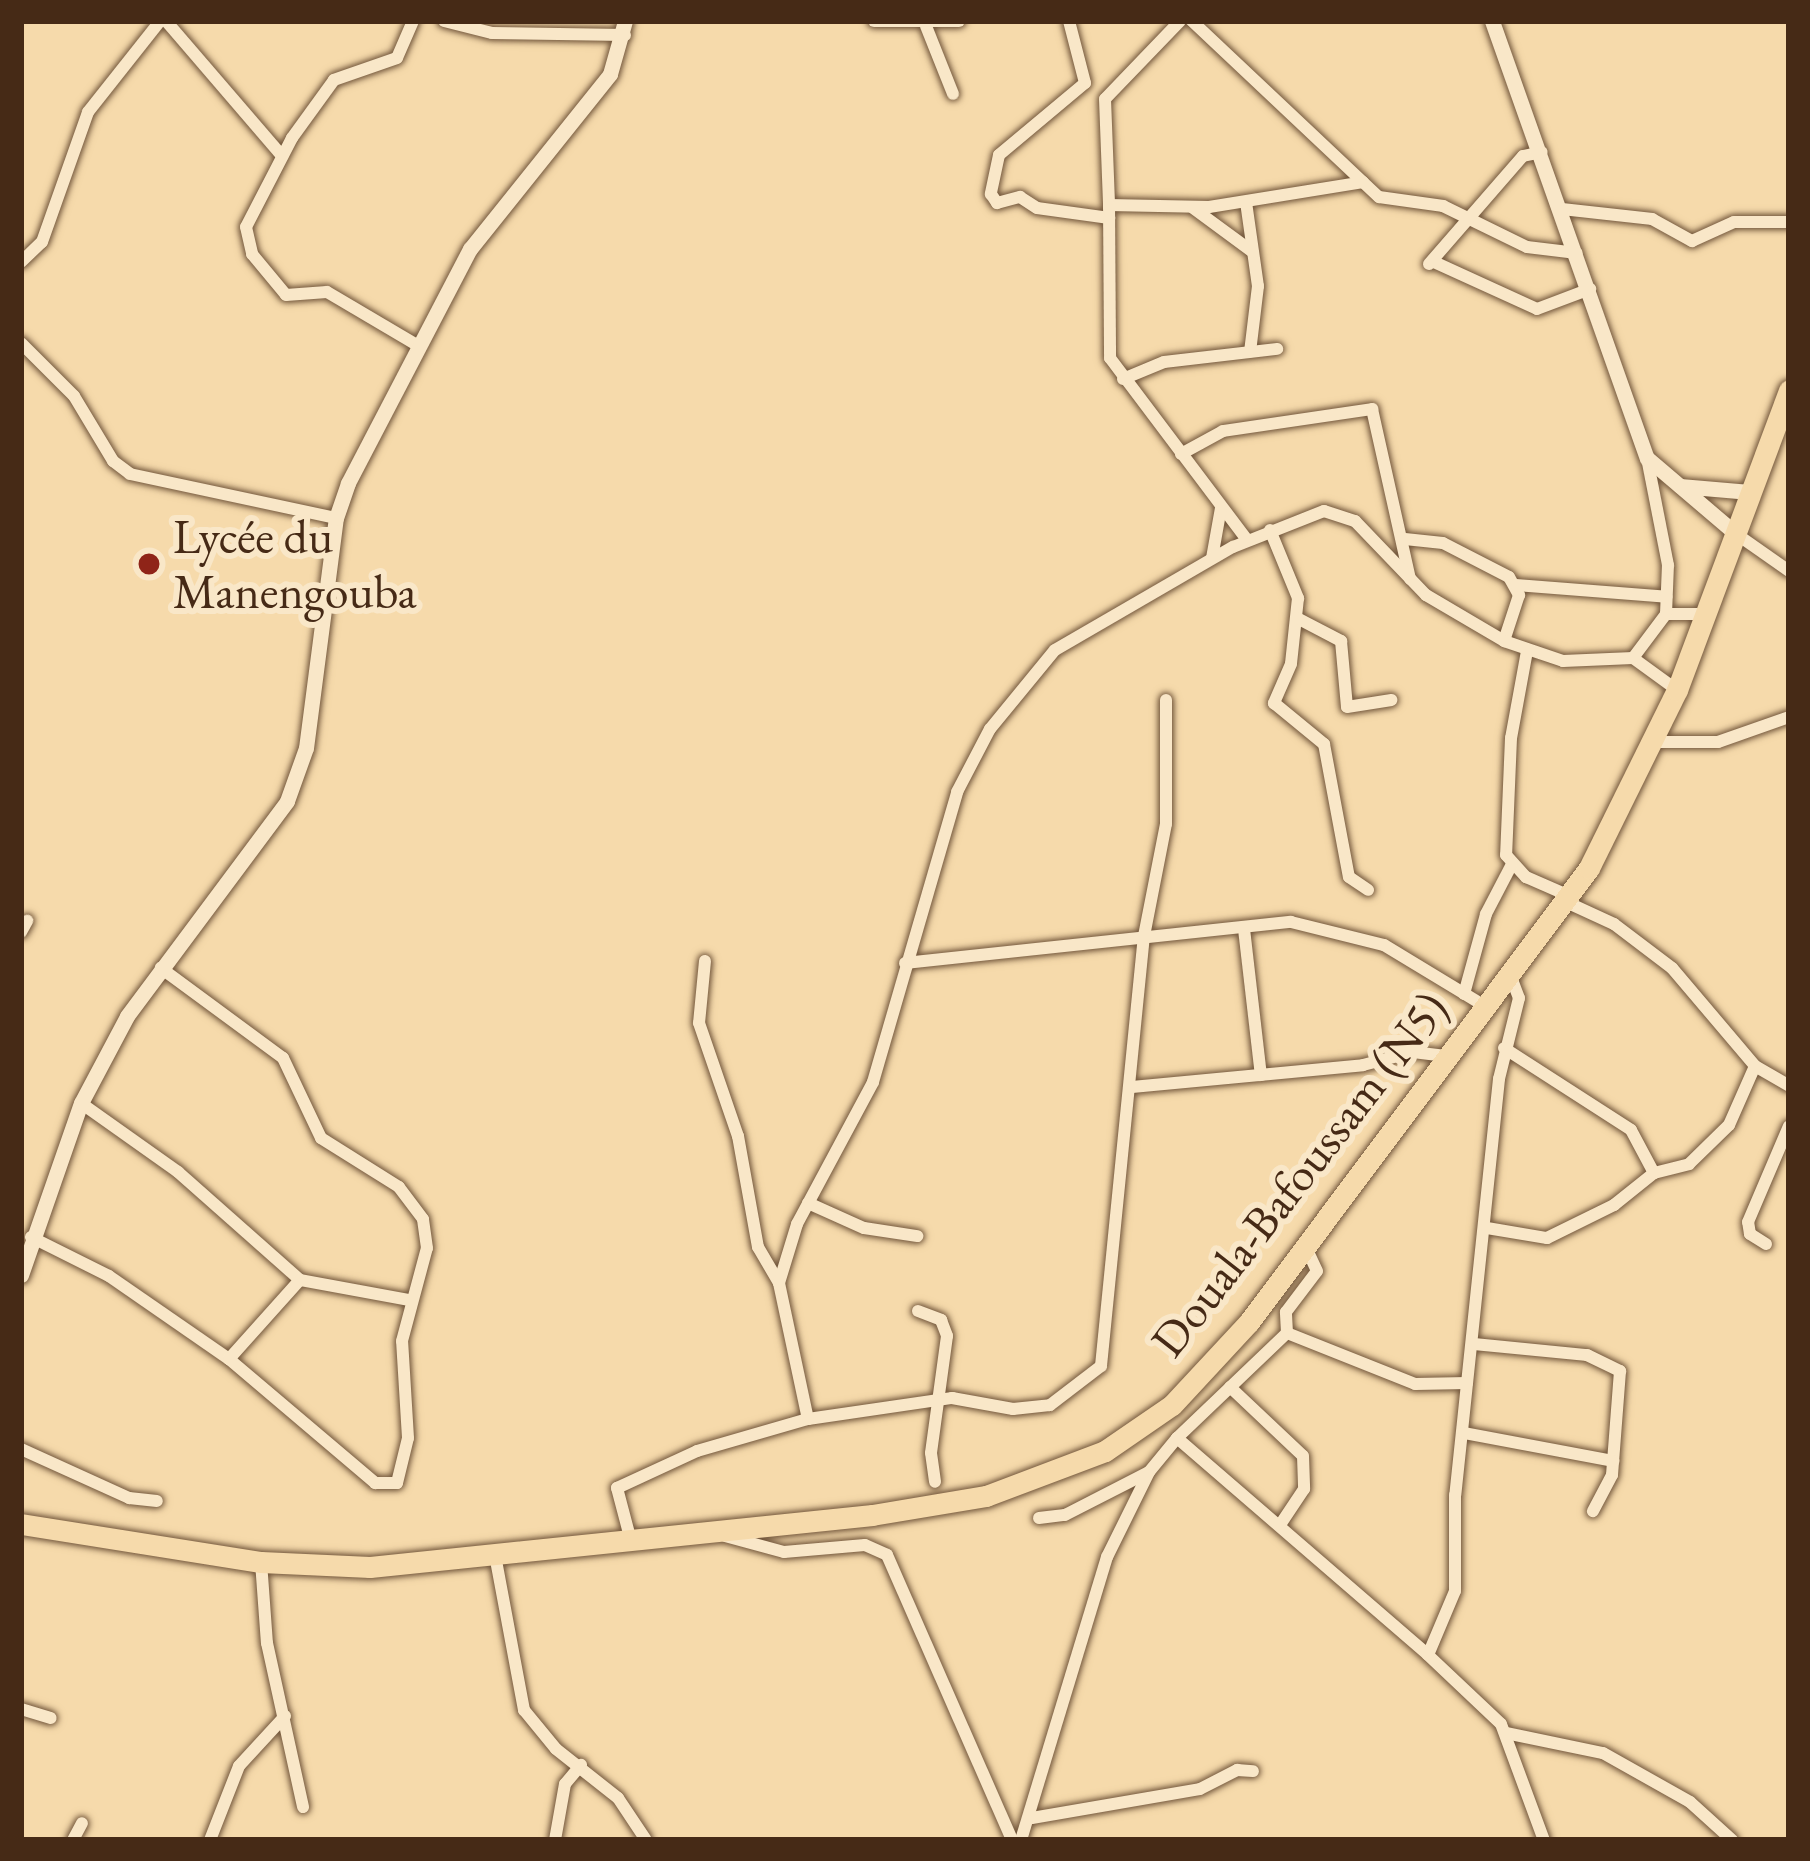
<!DOCTYPE html>
<meta charset="utf-8">
<style>
body{margin:0}
#map{position:relative;width:1810px;height:1861px;overflow:hidden;background:#f6daab;font-family:"EB Garamond",serif}
div>[style]{position:absolute}
[style*='--x']{left:calc(var(--x)*1px);top:calc(var(--y)*1px);width:calc(var(--w)*1px);rotate:calc(var(--a)*1deg)}
.roads{filter:drop-shadow(0 0 3px #72563b) drop-shadow(0 0 3px #72563b)}
.minor>*{height:12px;margin:-6px;padding:0 6px;transform-origin:6px;border-radius:6px;background:#f9e7c8}
.tertiary>*{height:15px;margin:-7.5px;padding:0 7.5px;transform-origin:7.5px;border-radius:7.5px;background:#f9e7c8}
.trunk>*{height:21px;margin:-10.5px;padding:0 10.5px;transform-origin:10.5px;border-radius:10.5px;background:#f6daab}
.dots>*{width:33px;height:33px;translate:-50% -50%;box-sizing:border-box;border:6px solid #f9e7c8;border-radius:50%}
span{translate:-50% -50%;white-space:nowrap;text-align:center;line-height:1.15;-webkit-text-stroke:12px #f9e7c8;paint-order:stroke}
.poi-label{font-size:48px;color:#462a16}
.left{translate:0 -50%;text-align:left}
.street-label{font-size:48px;color:#462a16}
.frame{position:absolute;inset:0;border:24px solid #462a16;pointer-events:none}
</style>
<div id="map">
<div class="roads">
<div class="minor">
<div style="--x:166;--y:21;--w:178;--a:49.3"></div>
<div style="--x:413;--y:21;--w:40;--a:113.4"></div>
<div style="--x:397;--y:58;--w:67;--a:160.8"></div>
<div style="--x:334;--y:80;--w:72;--a:125.9"></div>
<div style="--x:292;--y:138;--w:100;--a:117.3"></div>
<div style="--x:246;--y:227;--w:28;--a:77"></div>
<div style="--x:252;--y:254;--w:53;--a:50.3"></div>
<div style="--x:286;--y:295;--w:41;--a:-4.2"></div>
<div style="--x:327;--y:292;--w:104;--a:30.5"></div>
<div style="--x:444;--y:21;--w:49;--a:14"></div>
<div style="--x:492;--y:33;--w:133;--a:0.9"></div>
<div style="--x:874;--y:21;--w:85;--a:0"></div>
<div style="--x:1069;--y:21;--w:64;--a:75.5"></div>
<div style="--x:1085;--y:83;--w:112;--a:140.1"></div>
<div style="--x:999;--y:155;--w:40;--a:102"></div>
<div style="--x:991;--y:194;--w:11;--a:56"></div>
<div style="--x:997;--y:203;--w:24;--a:-15"></div>
<div style="--x:1020;--y:197;--w:20;--a:33"></div>
<div style="--x:1037;--y:208;--w:73;--a:7.9"></div>
<div style="--x:1180;--y:21;--w:108;--a:133.9"></div>
<div style="--x:1105;--y:99;--w:106;--a:87.8"></div>
<div style="--x:1109;--y:205;--w:100;--a:1.1"></div>
<div style="--x:1209;--y:207;--w:156;--a:-9.2"></div>
<div style="--x:1192;--y:21;--w:257;--a:43.3"></div>
<div style="--x:1379;--y:197;--w:65;--a:8"></div>
<div style="--x:1443;--y:206;--w:93;--a:26"></div>
<div style="--x:1527;--y:247;--w:50;--a:6.8"></div>
<div style="--x:926;--y:26;--w:73;--a:68.3"></div>
<div style="--x:1246;--y:202;--w:85;--a:81.9"></div>
<div style="--x:1258;--y:286;--w:66;--a:96.9"></div>
<div style="--x:1109;--y:205;--w:153;--a:89.6"></div>
<div style="--x:1110;--y:358;--w:228;--a:53"></div>
<div style="--x:1193;--y:208;--w:74;--a:36.3"></div>
<div style="--x:1562;--y:209;--w:91;--a:6.3"></div>
<div style="--x:1652;--y:219;--w:46;--a:28.8"></div>
<div style="--x:1692;--y:241;--w:46;--a:-24.3"></div>
<div style="--x:1734;--y:222;--w:55;--a:0"></div>
<div style="--x:21;--y:262;--w:29;--a:-44"></div>
<div style="--x:42;--y:242;--w:138;--a:-70.5"></div>
<div style="--x:88;--y:112;--w:116;--a:-51.6"></div>
<div style="--x:1434;--y:262;--w:113;--a:24.5"></div>
<div style="--x:1537;--y:309;--w:57;--a:-20.7"></div>
<div style="--x:1429;--y:264;--w:143;--a:-49"></div>
<div style="--x:1523;--y:156;--w:19;--a:-12"></div>
<div style="--x:21;--y:343;--w:75;--a:45"></div>
<div style="--x:74;--y:396;--w:76;--a:59"></div>
<div style="--x:113;--y:461;--w:21;--a:37"></div>
<div style="--x:130;--y:474;--w:211;--a:12.1"></div>
<div style="--x:1123;--y:379;--w:44;--a:-22.5"></div>
<div style="--x:1164;--y:362;--w:114;--a:-6.6"></div>
<div style="--x:1181;--y:454;--w:48;--a:-28.7"></div>
<div style="--x:1223;--y:431;--w:151;--a:-8.4"></div>
<div style="--x:1372;--y:409;--w:174;--a:77.4"></div>
<div style="--x:1270;--y:530;--w:74;--a:67.6"></div>
<div style="--x:1298;--y:598;--w:66;--a:96.1"></div>
<div style="--x:1291;--y:664;--w:43;--a:113.6"></div>
<div style="--x:1274;--y:703;--w:65;--a:39.4"></div>
<div style="--x:1324;--y:744;--w:135;--a:79.4"></div>
<div style="--x:1349;--y:877;--w:23;--a:34"></div>
<div style="--x:1735;--y:533;--w:66;--a:35.1"></div>
<div style="--x:1405;--y:539;--w:38;--a:6"></div>
<div style="--x:1443;--y:543;--w:74;--a:27.3"></div>
<div style="--x:1509;--y:577;--w:21;--a:61"></div>
<div style="--x:1519;--y:595;--w:48;--a:108.1"></div>
<div style="--x:1212;--y:558;--w:51;--a:-79.8"></div>
<div style="--x:1516;--y:585;--w:151;--a:4.5"></div>
<div style="--x:1666;--y:614;--w:39;--a:0"></div>
<div style="--x:1297;--y:618;--w:50;--a:27.6"></div>
<div style="--x:1341;--y:641;--w:66;--a:84.8"></div>
<div style="--x:1347;--y:707;--w:45;--a:-9"></div>
<div style="--x:1527;--y:651;--w:88;--a:100.4"></div>
<div style="--x:1511;--y:738;--w:117;--a:92.4"></div>
<div style="--x:1506;--y:855;--w:30;--a:48"></div>
<div style="--x:1526;--y:877;--w:45;--a:23.7"></div>
<div style="--x:1633;--y:658;--w:54;--a:36"></div>
<div style="--x:1654;--y:742;--w:64;--a:0"></div>
<div style="--x:1718;--y:742;--w:75;--a:-19.4"></div>
<div style="--x:1564;--y:901;--w:55;--a:24.7"></div>
<div style="--x:1614;--y:924;--w:73;--a:37.2"></div>
<div style="--x:1672;--y:968;--w:128;--a:49.7"></div>
<div style="--x:1755;--y:1066;--w:39;--a:30"></div>
<div style="--x:1244;--y:929;--w:147;--a:83.4"></div>
<div style="--x:21;--y:932;--w:13;--a:-61"></div>
<div style="--x:705;--y:961;--w:62;--a:95.5"></div>
<div style="--x:699;--y:1023;--w:120;--a:71"></div>
<div style="--x:738;--y:1136;--w:113;--a:79.8"></div>
<div style="--x:758;--y:1247;--w:42;--a:59.7"></div>
<div style="--x:779;--y:1283;--w:139;--a:78"></div>
<div style="--x:905;--y:963;--w:388;--a:-6.1"></div>
<div style="--x:1291;--y:922;--w:96;--a:13.9"></div>
<div style="--x:1384;--y:945;--w:116;--a:31.2"></div>
<div style="--x:1509;--y:972;--w:28;--a:69"></div>
<div style="--x:1519;--y:998;--w:83;--a:103.9"></div>
<div style="--x:1499;--y:1079;--w:418;--a:96"></div>
<div style="--x:1455;--y:1495;--w:96;--a:90"></div>
<div style="--x:1455;--y:1591;--w:69;--a:112.9"></div>
<div style="--x:1428;--y:1655;--w:100;--a:43.4"></div>
<div style="--x:1501;--y:1724;--w:124;--a:69.7"></div>
<div style="--x:1464;--y:994;--w:83;--a:-74.6"></div>
<div style="--x:1486;--y:914;--w:56;--a:-62.5"></div>
<div style="--x:1504;--y:1048;--w:151;--a:32.8"></div>
<div style="--x:1631;--y:1130;--w:49;--a:61.9"></div>
<div style="--x:1132;--y:1087;--w:232;--a:-5.4"></div>
<div style="--x:1363;--y:1065;--w:52;--a:-14.6"></div>
<div style="--x:1413;--y:1052;--w:35;--a:7"></div>
<div style="--x:81;--y:1103;--w:119;--a:35.4"></div>
<div style="--x:178;--y:1172;--w:163;--a:41.5"></div>
<div style="--x:300;--y:1280;--w:111;--a:10.4"></div>
<div style="--x:808;--y:1203;--w:61;--a:24.1"></div>
<div style="--x:864;--y:1228;--w:54;--a:8.6"></div>
<div style="--x:1487;--y:1228;--w:61;--a:9.5"></div>
<div style="--x:1547;--y:1238;--w:75;--a:-26.2"></div>
<div style="--x:1614;--y:1205;--w:51;--a:-38.7"></div>
<div style="--x:1654;--y:1173;--w:36;--a:-14"></div>
<div style="--x:1689;--y:1164;--w:56;--a:-44.3"></div>
<div style="--x:1729;--y:1125;--w:64;--a:-66.2"></div>
<div style="--x:31;--y:1237;--w:87;--a:26.6"></div>
<div style="--x:109;--y:1276;--w:146;--a:34.7"></div>
<div style="--x:229;--y:1359;--w:192;--a:40.3"></div>
<div style="--x:375;--y:1483;--w:22;--a:0"></div>
<div style="--x:397;--y:1483;--w:46;--a:-76.3"></div>
<div style="--x:408;--y:1438;--w:97;--a:-93.5"></div>
<div style="--x:402;--y:1341;--w:96;--a:-75"></div>
<div style="--x:427;--y:1248;--w:29;--a:-98"></div>
<div style="--x:423;--y:1219;--w:40;--a:-127"></div>
<div style="--x:399;--y:1187;--w:92;--a:-147.9"></div>
<div style="--x:321;--y:1138;--w:89;--a:-115.4"></div>
<div style="--x:283;--y:1058;--w:152;--a:-143.6"></div>
<div style="--x:1766;--y:1244;--w:19;--a:-148"></div>
<div style="--x:1750;--y:1234;--w:12;--a:-99"></div>
<div style="--x:1748;--y:1222;--w:104;--a:-66.9"></div>
<div style="--x:779;--y:1283;--w:62;--a:-73"></div>
<div style="--x:797;--y:1224;--w:161;--a:-61.8"></div>
<div style="--x:873;--y:1082;--w:302;--a:-73.8"></div>
<div style="--x:957;--y:792;--w:71;--a:-62.4"></div>
<div style="--x:990;--y:729;--w:102;--a:-50.6"></div>
<div style="--x:1055;--y:650;--w:206;--a:-30.1"></div>
<div style="--x:1233;--y:547;--w:98;--a:-21.6"></div>
<div style="--x:1324;--y:511;--w:33;--a:18"></div>
<div style="--x:1355;--y:521;--w:103;--a:46.2"></div>
<div style="--x:1426;--y:595;--w:91;--a:30.5"></div>
<div style="--x:1504;--y:641;--w:62;--a:18.7"></div>
<div style="--x:1563;--y:661;--w:70;--a:-2.5"></div>
<div style="--x:1633;--y:658;--w:55;--a:-53.1"></div>
<div style="--x:1666;--y:614;--w:49;--a:-87.7"></div>
<div style="--x:1668;--y:565;--w:109;--a:-101.1"></div>
<div style="--x:918;--y:1311;--w:25;--a:21"></div>
<div style="--x:941;--y:1320;--w:17;--a:69"></div>
<div style="--x:947;--y:1336;--w:118;--a:97.8"></div>
<div style="--x:931;--y:1453;--w:29;--a:82"></div>
<div style="--x:1287;--y:1333;--w:21;--a:-93"></div>
<div style="--x:1286;--y:1312;--w:51;--a:-52.9"></div>
<div style="--x:1317;--y:1271;--w:29;--a:-115"></div>
<div style="--x:1474;--y:1344;--w:114;--a:5.6"></div>
<div style="--x:1587;--y:1355;--w:37;--a:26"></div>
<div style="--x:1620;--y:1371;--w:104;--a:94.4"></div>
<div style="--x:1612;--y:1475;--w:41;--a:117.8"></div>
<div style="--x:229;--y:1359;--w:106;--a:-48.1"></div>
<div style="--x:1230;--y:1387;--w:100;--a:43.4"></div>
<div style="--x:1303;--y:1456;--w:33;--a:88"></div>
<div style="--x:1304;--y:1489;--w:43;--a:123.7"></div>
<div style="--x:1464;--y:1433;--w:152;--a:10.6"></div>
<div style="--x:1177;--y:1438;--w:332;--a:40.8"></div>
<div style="--x:21;--y:1449;--w:119;--a:24.4"></div>
<div style="--x:129;--y:1498;--w:28;--a:6"></div>
<div style="--x:1039;--y:1518;--w:26;--a:-7"></div>
<div style="--x:1065;--y:1515;--w:94;--a:-27.1"></div>
<div style="--x:725;--y:1536;--w:61;--a:15.2"></div>
<div style="--x:784;--y:1552;--w:81;--a:-4.9"></div>
<div style="--x:865;--y:1545;--w:24;--a:24"></div>
<div style="--x:887;--y:1555;--w:311;--a:66.3"></div>
<div style="--x:631;--y:1541;--w:55;--a:-104.8"></div>
<div style="--x:617;--y:1488;--w:88;--a:-24.8"></div>
<div style="--x:697;--y:1451;--w:116;--a:-16.1"></div>
<div style="--x:808;--y:1419;--w:146;--a:-8.3"></div>
<div style="--x:952;--y:1398;--w:62;--a:10.2"></div>
<div style="--x:1013;--y:1409;--w:37;--a:-6"></div>
<div style="--x:1050;--y:1405;--w:64;--a:-37.4"></div>
<div style="--x:1101;--y:1366;--w:432;--a:-84.3"></div>
<div style="--x:1144;--y:936;--w:114;--a:-78.9"></div>
<div style="--x:1166;--y:824;--w:124;--a:-90"></div>
<div style="--x:495;--y:1555;--w:158;--a:79.4"></div>
<div style="--x:524;--y:1710;--w:50;--a:50.6"></div>
<div style="--x:556;--y:1749;--w:79;--a:38.3"></div>
<div style="--x:618;--y:1798;--w:50;--a:56.3"></div>
<div style="--x:261;--y:1562;--w:81;--a:85.8"></div>
<div style="--x:267;--y:1643;--w:168;--a:77.6"></div>
<div style="--x:21;--y:1709;--w:31;--a:17"></div>
<div style="--x:1506;--y:1733;--w:99;--a:11.7"></div>
<div style="--x:1603;--y:1753;--w:100;--a:29.4"></div>
<div style="--x:1690;--y:1802;--w:57;--a:42.1"></div>
<div style="--x:1032;--y:1818;--w:170;--a:-9.8"></div>
<div style="--x:1200;--y:1789;--w:42;--a:-27.2"></div>
<div style="--x:1237;--y:1770;--w:16;--a:4"></div>
<div style="--x:73;--y:1840;--w:19;--a:-62"></div>
<div style="--x:210;--y:1840;--w:79;--a:-68.6"></div>
<div style="--x:239;--y:1766;--w:68;--a:-47.4"></div>
<div style="--x:555;--y:1840;--w:57;--a:-79.9"></div>
<div style="--x:565;--y:1784;--w:25;--a:-50"></div>
<div style="--x:1021;--y:1840;--w:296;--a:-73.1"></div>
<div style="--x:1107;--y:1557;--w:95;--a:-63.7"></div>
<div style="--x:1149;--y:1472;--w:44;--a:-50.5"></div>
<div style="--x:1177;--y:1438;--w:152;--a:-43.7"></div>
<div style="--x:1287;--y:1333;--w:138;--a:21.7"></div>
<div style="--x:1415;--y:1384;--w:52;--a:-1.1"></div>
</div>
<div class="tertiary">
<div style="--x:1492;--y:21;--w:464;--a:70.5"></div>
<div style="--x:1647;--y:458;--w:116;--a:40.4"></div>
<div style="--x:1680;--y:486;--w:70;--a:4.9"></div>
<div style="--x:21;--y:1275;--w:182;--a:-70.8"></div>
<div style="--x:81;--y:1103;--w:98;--a:-62.1"></div>
<div style="--x:127;--y:1016;--w:268;--a:-53.3"></div>
<div style="--x:287;--y:801;--w:56;--a:-70.3"></div>
<div style="--x:306;--y:748;--w:232;--a:-82.6"></div>
<div style="--x:336;--y:518;--w:37;--a:-71"></div>
<div style="--x:348;--y:483;--w:264;--a:-62.5"></div>
<div style="--x:470;--y:249;--w:224;--a:-51.3"></div>
<div style="--x:610;--y:74;--w:55;--a:-74.2"></div>
</div>
<div class="trunk">
<div style="--x:21;--y:1524;--w:243;--a:9"></div>
<div style="--x:261;--y:1562;--w:109;--a:2.6"></div>
<div style="--x:370;--y:1567;--w:505;--a:-5.91"></div>
<div style="--x:872;--y:1515;--w:116;--a:-9.5"></div>
<div style="--x:986;--y:1496;--w:127;--a:-20.7"></div>
<div style="--x:1105;--y:1451;--w:81;--a:-34.5"></div>
<div style="--x:1172;--y:1405;--w:113;--a:-47.1"></div>
<div style="--x:1249;--y:1322;--w:567;--a:-53.17"></div>
<div style="--x:1589;--y:868;--w:199;--a:-63.7"></div>
<div style="--x:1677;--y:690;--w:320;--a:-69.5"></div>
</div>
</div>
<div class="dots">
<div style="left:149px;top:564px;background:#8f2418"></div>
</div>
<div class="poi-label">
<span class="left" style="left:173px;top:564px">Lycée du<br>Manengouba</span>
</div>
<div class="street-label">
<span style="left:1299px;top:1174px;rotate:-52deg">Douala-Bafoussam (N5)</span>
</div>
<div class="frame"></div>
</div>
